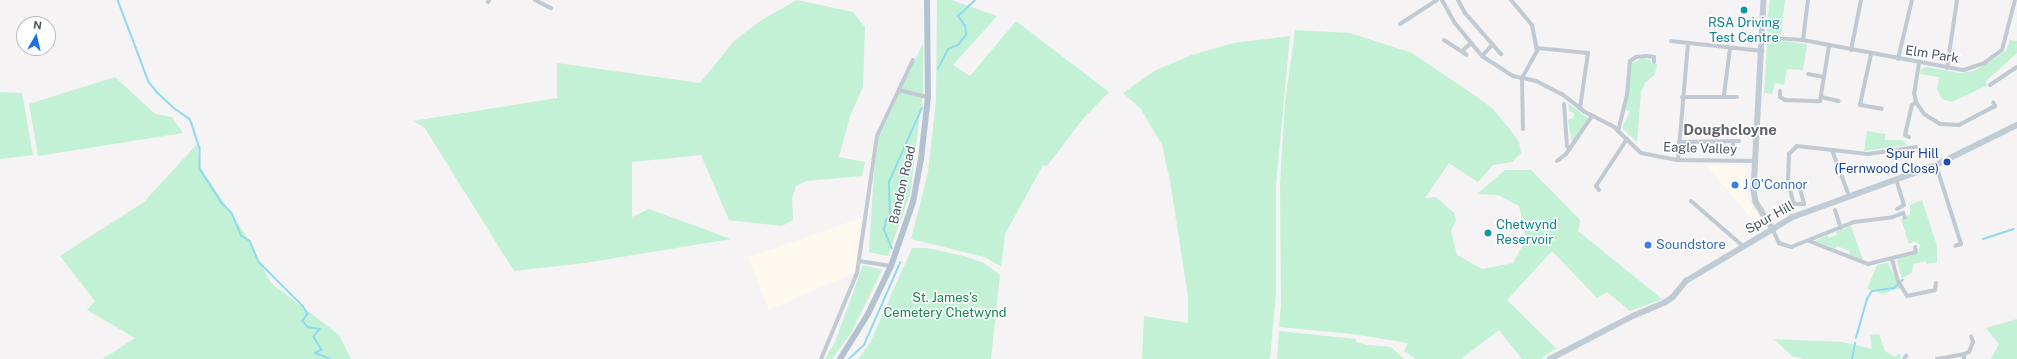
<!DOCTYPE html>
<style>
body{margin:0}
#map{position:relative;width:2017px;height:359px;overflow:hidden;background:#f5f3f3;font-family:"Public Sans",sans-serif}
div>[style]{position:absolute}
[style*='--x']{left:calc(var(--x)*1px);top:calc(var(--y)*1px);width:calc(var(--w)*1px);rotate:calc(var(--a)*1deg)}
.commercial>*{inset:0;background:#fdf9ef}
.green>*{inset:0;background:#c3f1d5}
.stream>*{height:1.5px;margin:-0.75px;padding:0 0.75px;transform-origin:0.75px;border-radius:0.75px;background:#90daee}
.street>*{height:4px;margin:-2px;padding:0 2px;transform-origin:2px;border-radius:2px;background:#c1cad2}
.secondary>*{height:5.5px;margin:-2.75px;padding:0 2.75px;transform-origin:2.75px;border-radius:2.75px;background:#c1cbd6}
.primary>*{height:6px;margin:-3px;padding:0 3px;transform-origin:3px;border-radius:3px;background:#b3c2d1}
.dots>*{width:11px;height:11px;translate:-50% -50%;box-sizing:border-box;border:2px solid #fff;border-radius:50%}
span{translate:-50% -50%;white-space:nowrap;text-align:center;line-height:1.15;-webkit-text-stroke:3px #fff;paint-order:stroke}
.culture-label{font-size:13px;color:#0d838f}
.left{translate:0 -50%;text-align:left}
.street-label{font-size:13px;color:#4a5661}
.transit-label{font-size:13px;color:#164399}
.right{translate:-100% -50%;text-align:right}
.shop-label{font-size:13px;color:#366cbe}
.park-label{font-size:13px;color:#17864f}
.quarter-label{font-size:15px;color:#5f6368;font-weight:700}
.north{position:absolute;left:16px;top:16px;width:40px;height:40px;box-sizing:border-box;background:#fff;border:1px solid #b7bbc0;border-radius:50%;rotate:8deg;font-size:11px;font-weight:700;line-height:16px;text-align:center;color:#4a5661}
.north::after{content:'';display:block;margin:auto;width:14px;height:18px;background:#1a73e8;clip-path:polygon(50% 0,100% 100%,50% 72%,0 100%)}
</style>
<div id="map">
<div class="commercial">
<div style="clip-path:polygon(1706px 165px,1743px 165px,1748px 168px,1748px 198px,1761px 221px,1760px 229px)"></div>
<div style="clip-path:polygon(861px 218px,856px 272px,769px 310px,748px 257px)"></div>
</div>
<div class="green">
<div style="clip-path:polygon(797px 0,853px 12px,865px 27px,863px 87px,850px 116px,839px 157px,865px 162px,862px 176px,806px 181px,796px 186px,792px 198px,793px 220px,782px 226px,729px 220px,701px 155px,632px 162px,632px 217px,649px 209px,731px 239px,585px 263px,514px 271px,424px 127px,413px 121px,557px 98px,557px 63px,700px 83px,734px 41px,760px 21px)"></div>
<div style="clip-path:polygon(937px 0,952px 0,997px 16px,953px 65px,970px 76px,1016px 21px,1109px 92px,1082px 120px,1047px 166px,1043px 165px,1005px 234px,1001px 266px,984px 257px,911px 239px,928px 172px,936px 101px)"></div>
<div style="clip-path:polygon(1770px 0,1785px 0,1781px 34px,1768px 33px,1766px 29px)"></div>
<div style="clip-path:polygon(1295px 30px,1350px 33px,1412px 53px,1474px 95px,1492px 108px,1509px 128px,1519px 142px,1521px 153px,1512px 162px,1493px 165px,1478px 182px,1449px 163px,1425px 198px,1436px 197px,1454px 213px,1456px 220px,1451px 231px,1457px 255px,1482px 269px,1513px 263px,1526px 239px,1519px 206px,1498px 195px,1477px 194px,1505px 170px,1531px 170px,1580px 220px,1578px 231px,1662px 299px,1630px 311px,1607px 292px,1597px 298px,1552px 251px,1507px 300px,1556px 348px,1541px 359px,1522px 359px,1499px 330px,1461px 359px,1416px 359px,1404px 351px,1408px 343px,1352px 334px,1279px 327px,1281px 305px,1280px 183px,1285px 104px)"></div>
<div style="clip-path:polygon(1290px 36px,1276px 184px,1276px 292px,1270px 359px,1142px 359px,1144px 316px,1188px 323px,1188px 296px,1170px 181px,1162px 145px,1141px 109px,1123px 93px,1156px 70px,1192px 55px,1233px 43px)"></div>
<div style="clip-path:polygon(1770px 40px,1807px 44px,1803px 70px,1787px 69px,1784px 85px,1775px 83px,1772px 94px,1764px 93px,1767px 43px)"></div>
<div style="clip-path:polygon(2010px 40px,2017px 41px,2017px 53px,1985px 82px,1988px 85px,1952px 102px,1942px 99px,1937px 89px,1939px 77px,1920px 74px,1921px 69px,1927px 67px,1960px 73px,1974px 71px,2006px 51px)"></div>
<div style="clip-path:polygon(923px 43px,923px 91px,910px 194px,888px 256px,869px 252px,874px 172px,879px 137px)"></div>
<div style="clip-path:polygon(1643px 58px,1650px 60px,1651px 64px,1657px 64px,1655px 74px,1645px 83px,1641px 92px,1637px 142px,1622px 128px,1630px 111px,1626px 110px,1632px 63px)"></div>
<div style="clip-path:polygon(115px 77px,155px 114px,172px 117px,183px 133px,38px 156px,29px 104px)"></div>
<div style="clip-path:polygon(0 92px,22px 93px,33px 155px,0 159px)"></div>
<div style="clip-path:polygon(1568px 103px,1588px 118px,1572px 143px,1568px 120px,1574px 117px,1574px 113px,1569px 111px)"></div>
<div style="clip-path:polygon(1867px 131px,1885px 134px,1885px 140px,1903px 140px,1907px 145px,1864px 151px)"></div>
<div style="clip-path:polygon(197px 144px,200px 167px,243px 231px,271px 283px,339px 335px,351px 359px,103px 359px,135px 338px,87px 310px,95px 301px,60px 256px,144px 202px)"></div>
<div style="clip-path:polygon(1922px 200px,1937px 246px,1937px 262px,1927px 264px,1925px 261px,1913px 264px,1912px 273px,1902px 278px,1897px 261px,1900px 257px,1918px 253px,1920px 245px,1915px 241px,1909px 244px,1901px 219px,1910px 215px,1910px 205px)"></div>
<div style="clip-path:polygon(1851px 226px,1863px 260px,1849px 255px,1850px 251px,1837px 246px,1836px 249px,1815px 241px,1828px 235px,1829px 238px,1837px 235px,1836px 232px)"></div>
<div style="clip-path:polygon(912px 248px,927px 248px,964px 256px,984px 263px,1000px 275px,991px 359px,858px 359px,870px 343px)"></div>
<div style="clip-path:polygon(1888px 263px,1900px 288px,1882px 294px,1867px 289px,1877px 265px)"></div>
<div style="clip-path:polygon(863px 265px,882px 270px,852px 331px,832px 359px,825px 359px,835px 342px)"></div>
<div style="clip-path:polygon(2017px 319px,2017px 359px,1991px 359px,1999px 344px,1986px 328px)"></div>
<div style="clip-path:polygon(1279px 331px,1356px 339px,1356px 342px,1368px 345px,1391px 347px,1404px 359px,1277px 359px)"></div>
<div style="clip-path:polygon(1879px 334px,1885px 351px,1894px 357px,1900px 353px,1901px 359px,1805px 359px,1792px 356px,1774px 339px,1843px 342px,1872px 349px,1870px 335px)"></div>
</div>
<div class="stream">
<div style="--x:118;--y:0;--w:88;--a:69.3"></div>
<div style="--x:149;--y:82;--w:13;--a:51"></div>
<div style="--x:157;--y:92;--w:23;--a:43"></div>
<div style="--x:174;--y:108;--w:19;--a:35"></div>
<div style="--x:190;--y:119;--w:5;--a:68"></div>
<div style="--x:192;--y:124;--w:25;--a:72"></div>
<div style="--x:200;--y:148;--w:21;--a:90"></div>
<div style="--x:200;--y:169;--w:40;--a:57.1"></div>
<div style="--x:222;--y:203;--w:14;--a:45"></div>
<div style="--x:232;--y:213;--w:25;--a:67"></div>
<div style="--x:242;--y:236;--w:9;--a:32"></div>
<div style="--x:250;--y:241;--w:23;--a:67"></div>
<div style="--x:259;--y:262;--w:62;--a:45"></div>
<div style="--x:303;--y:306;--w:9;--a:58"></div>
<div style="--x:308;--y:314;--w:9;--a:126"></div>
<div style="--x:303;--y:321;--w:8;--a:50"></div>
<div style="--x:308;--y:327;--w:12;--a:9"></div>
<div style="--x:320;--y:329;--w:10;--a:127"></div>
<div style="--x:314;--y:337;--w:15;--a:58"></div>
<div style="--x:322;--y:350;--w:7;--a:153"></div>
<div style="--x:316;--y:353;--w:15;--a:23"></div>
<div style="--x:938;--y:69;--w:22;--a:-63"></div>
<div style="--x:948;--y:49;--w:11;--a:-22"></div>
<div style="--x:958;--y:45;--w:13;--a:-51"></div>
<div style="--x:966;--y:35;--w:9;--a:-96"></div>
<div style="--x:965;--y:26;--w:12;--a:-125"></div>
<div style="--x:958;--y:16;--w:23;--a:-43"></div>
<div style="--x:1983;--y:239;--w:32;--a:-18"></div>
<div style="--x:892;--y:249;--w:21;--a:-113"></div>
<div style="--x:884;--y:230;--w:10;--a:-79"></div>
<div style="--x:886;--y:220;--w:6;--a:-45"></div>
<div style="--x:890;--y:216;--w:34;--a:-92"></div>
<div style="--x:889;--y:182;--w:81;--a:-66"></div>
<div style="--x:1856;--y:338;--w:41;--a:-74.2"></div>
<div style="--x:1867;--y:299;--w:9;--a:-58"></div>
<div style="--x:1872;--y:291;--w:22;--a:-8"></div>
<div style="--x:1894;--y:288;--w:12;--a:-42"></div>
<div style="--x:849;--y:359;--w:21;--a:-43"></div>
<div style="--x:864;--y:345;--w:90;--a:-66.3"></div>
<div style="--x:1852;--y:359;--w:16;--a:-79"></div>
</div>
<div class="street">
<div style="--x:535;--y:0;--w:18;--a:27"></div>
<div style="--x:1442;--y:0;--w:25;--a:61"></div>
<div style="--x:1454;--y:22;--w:44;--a:50.5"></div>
<div style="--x:1482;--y:56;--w:37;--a:33"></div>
<div style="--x:1513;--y:76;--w:24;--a:12"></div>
<div style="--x:1536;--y:81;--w:29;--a:27"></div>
<div style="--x:1562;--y:94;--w:29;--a:38"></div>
<div style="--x:1585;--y:112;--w:33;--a:27"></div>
<div style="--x:1614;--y:127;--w:37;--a:44"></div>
<div style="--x:1641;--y:153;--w:38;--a:11"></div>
<div style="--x:1678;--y:160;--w:76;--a:0.8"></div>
<div style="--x:1458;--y:0;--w:15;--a:62"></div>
<div style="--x:1465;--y:13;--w:55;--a:48.7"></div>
<div style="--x:1511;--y:0;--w:33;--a:50"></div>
<div style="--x:1532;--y:25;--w:26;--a:79"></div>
<div style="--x:1537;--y:51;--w:31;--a:119"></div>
<div style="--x:1522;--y:78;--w:51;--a:88.9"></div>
<div style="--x:488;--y:2;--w:2;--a:-63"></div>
<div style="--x:1400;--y:24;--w:44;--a:-33"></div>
<div style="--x:1762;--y:37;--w:41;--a:4.2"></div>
<div style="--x:1803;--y:40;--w:164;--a:10.6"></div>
<div style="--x:1964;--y:70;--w:21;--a:-19"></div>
<div style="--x:1984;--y:63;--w:22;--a:-36"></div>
<div style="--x:2002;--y:50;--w:52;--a:-75.4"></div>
<div style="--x:1444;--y:40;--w:27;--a:33"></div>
<div style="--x:1803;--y:40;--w:40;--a:-82.9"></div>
<div style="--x:1671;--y:41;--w:92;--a:6.3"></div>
<div style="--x:1537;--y:48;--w:51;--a:5.6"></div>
<div style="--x:1588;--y:53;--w:56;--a:98.3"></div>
<div style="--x:1851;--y:50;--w:51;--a:-78.7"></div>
<div style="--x:1462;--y:51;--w:12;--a:-42"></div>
<div style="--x:1871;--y:54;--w:52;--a:102.2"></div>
<div style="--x:1860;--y:105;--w:22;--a:10"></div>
<div style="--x:1482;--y:56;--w:15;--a:-48"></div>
<div style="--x:1898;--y:59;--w:61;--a:-76.7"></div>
<div style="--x:1919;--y:63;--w:30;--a:99"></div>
<div style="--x:1914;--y:93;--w:9;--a:77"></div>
<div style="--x:1916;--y:102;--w:14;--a:56"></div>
<div style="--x:1924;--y:114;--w:19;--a:32"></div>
<div style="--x:1940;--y:124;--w:19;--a:3"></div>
<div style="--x:1959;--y:125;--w:41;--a:-27.8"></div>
<div style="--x:1995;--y:106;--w:4;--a:-117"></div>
<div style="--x:1947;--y:68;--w:69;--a:-81.6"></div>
<div style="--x:1808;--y:74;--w:16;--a:11"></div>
<div style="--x:1990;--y:85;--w:32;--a:-34"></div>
<div style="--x:899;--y:90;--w:30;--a:14"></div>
<div style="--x:1780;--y:91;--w:6;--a:90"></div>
<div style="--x:1780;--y:97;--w:6;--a:31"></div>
<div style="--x:1785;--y:100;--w:35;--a:2"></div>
<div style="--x:1820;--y:101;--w:56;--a:-80.7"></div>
<div style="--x:1724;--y:95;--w:47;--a:-82.7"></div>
<div style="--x:1682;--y:97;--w:55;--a:0"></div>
<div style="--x:1821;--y:97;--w:18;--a:13"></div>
<div style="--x:1564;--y:104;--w:42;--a:85.9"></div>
<div style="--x:1567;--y:146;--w:4;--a:45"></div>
<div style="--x:1618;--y:131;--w:37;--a:-76"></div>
<div style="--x:1627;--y:95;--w:34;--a:-85"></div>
<div style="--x:1630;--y:61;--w:7;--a:-34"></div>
<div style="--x:1636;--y:57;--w:10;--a:-6"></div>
<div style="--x:1646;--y:56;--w:8;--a:7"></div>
<div style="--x:1654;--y:57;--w:5;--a:90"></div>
<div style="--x:1909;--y:137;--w:4;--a:-153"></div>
<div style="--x:1905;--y:135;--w:31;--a:-77"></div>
<div style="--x:1912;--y:105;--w:5;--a:-37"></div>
<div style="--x:1679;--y:142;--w:60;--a:-1"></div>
<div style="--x:1733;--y:149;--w:8;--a:-90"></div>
<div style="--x:1832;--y:150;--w:49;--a:69.7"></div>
<div style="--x:1678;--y:160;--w:117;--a:-85.1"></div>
<div style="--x:1557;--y:161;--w:11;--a:-38"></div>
<div style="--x:1566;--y:154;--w:46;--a:-55.6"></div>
<div style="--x:1936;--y:165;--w:83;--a:72.4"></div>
<div style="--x:1961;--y:244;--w:6;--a:162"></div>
<div style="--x:1896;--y:179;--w:27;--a:73"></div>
<div style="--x:1904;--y:205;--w:8;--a:150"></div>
<div style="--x:1789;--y:187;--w:10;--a:-11"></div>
<div style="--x:1799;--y:185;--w:20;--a:75"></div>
<div style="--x:1804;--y:204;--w:10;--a:180"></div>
<div style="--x:1794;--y:204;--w:18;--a:-106"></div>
<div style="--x:1789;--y:187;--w:5;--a:-101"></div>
<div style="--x:1788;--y:182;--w:28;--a:-88"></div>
<div style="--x:1789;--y:154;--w:11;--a:-45"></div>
<div style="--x:1797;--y:146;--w:71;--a:6.4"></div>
<div style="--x:1868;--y:154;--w:49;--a:-8.1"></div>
<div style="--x:1599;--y:190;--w:5;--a:-127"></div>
<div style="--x:1596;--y:186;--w:56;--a:-56.6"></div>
<div style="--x:1691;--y:201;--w:69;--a:40.9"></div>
<div style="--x:1835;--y:210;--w:19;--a:72"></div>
<div style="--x:1772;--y:228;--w:17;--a:65"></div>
<div style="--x:1779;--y:243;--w:13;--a:18"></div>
<div style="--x:1791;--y:247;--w:68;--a:-21.6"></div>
<div style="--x:1854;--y:222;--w:39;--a:-7"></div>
<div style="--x:1893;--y:217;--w:11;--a:-22"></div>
<div style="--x:1903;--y:213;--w:5;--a:68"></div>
<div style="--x:1809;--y:241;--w:63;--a:21.3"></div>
<div style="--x:1868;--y:264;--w:49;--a:-14"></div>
<div style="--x:1916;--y:252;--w:5;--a:-101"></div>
<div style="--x:1892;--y:259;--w:23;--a:75"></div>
<div style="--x:1898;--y:281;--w:17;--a:59"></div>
<div style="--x:1907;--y:296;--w:29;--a:-12"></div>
<div style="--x:1935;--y:290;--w:7;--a:-82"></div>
<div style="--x:859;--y:261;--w:32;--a:9"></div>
<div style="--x:821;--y:359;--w:93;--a:-67.3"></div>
<div style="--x:857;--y:273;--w:138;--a:-81.7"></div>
<div style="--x:877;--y:136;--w:84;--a:-64.7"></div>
<div style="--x:1904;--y:359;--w:4;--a:-56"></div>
<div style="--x:1937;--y:359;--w:27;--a:-10"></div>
<div style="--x:1964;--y:359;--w:5;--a:-90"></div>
<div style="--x:1964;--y:354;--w:5;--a:-22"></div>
<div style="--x:1969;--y:352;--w:11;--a:-68"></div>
<div style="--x:1973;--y:342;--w:6;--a:-108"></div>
</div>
<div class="secondary">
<div style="--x:1764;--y:0;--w:190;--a:93"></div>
<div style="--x:1754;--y:190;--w:12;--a:81"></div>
<div style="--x:1756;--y:202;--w:31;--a:58"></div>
<div style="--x:1550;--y:359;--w:93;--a:-27.4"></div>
<div style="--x:1633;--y:316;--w:34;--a:-23"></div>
<div style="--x:1664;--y:303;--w:11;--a:-34"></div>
<div style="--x:1673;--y:297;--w:21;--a:-51"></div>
<div style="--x:1686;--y:281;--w:125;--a:-30.9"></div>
<div style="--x:1793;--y:217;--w:152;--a:-20"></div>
<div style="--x:1936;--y:165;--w:90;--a:-26.3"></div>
</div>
<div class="primary">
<div style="--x:840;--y:359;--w:53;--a:-58.1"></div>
<div style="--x:868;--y:314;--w:53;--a:-64.4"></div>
<div style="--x:891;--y:266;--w:68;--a:-71"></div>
<div style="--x:913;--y:202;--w:44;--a:-79.5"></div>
<div style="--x:921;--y:159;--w:62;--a:-83.6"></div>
<div style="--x:928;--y:97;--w:97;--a:-90.6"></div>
</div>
<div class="dots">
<div style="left:1744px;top:10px;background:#0f9aa8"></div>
<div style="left:1947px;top:162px;background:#1a4fb4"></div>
<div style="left:1735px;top:185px;background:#3f7fe0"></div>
<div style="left:1488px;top:233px;background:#0f9aa8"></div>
<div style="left:1648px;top:245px;background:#3f7fe0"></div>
</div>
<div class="culture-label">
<span style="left:1744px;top:31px">RSA Driving<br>Test Centre</span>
<span class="left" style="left:1496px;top:233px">Chetwynd<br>Reservoir</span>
</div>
<div class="street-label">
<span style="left:1932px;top:55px;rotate:9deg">Elm Park</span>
<span style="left:1700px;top:149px;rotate:2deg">Eagle Valley</span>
<span style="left:903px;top:185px;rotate:-77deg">Bandon Road</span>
<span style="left:1770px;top:218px;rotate:-29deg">Spur Hill</span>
</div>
<div class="transit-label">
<span class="right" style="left:1939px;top:162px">Spur Hill<br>(Fernwood Close)</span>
</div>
<div class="shop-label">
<span class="left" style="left:1743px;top:185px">J O'Connor</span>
<span class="left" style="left:1656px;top:245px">Soundstore</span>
</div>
<div class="park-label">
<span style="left:945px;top:306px">St. James's<br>Cemetery Chetwynd</span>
</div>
<div class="quarter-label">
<span style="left:1730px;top:130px">Doughcloyne</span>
</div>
<div class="north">N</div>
</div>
